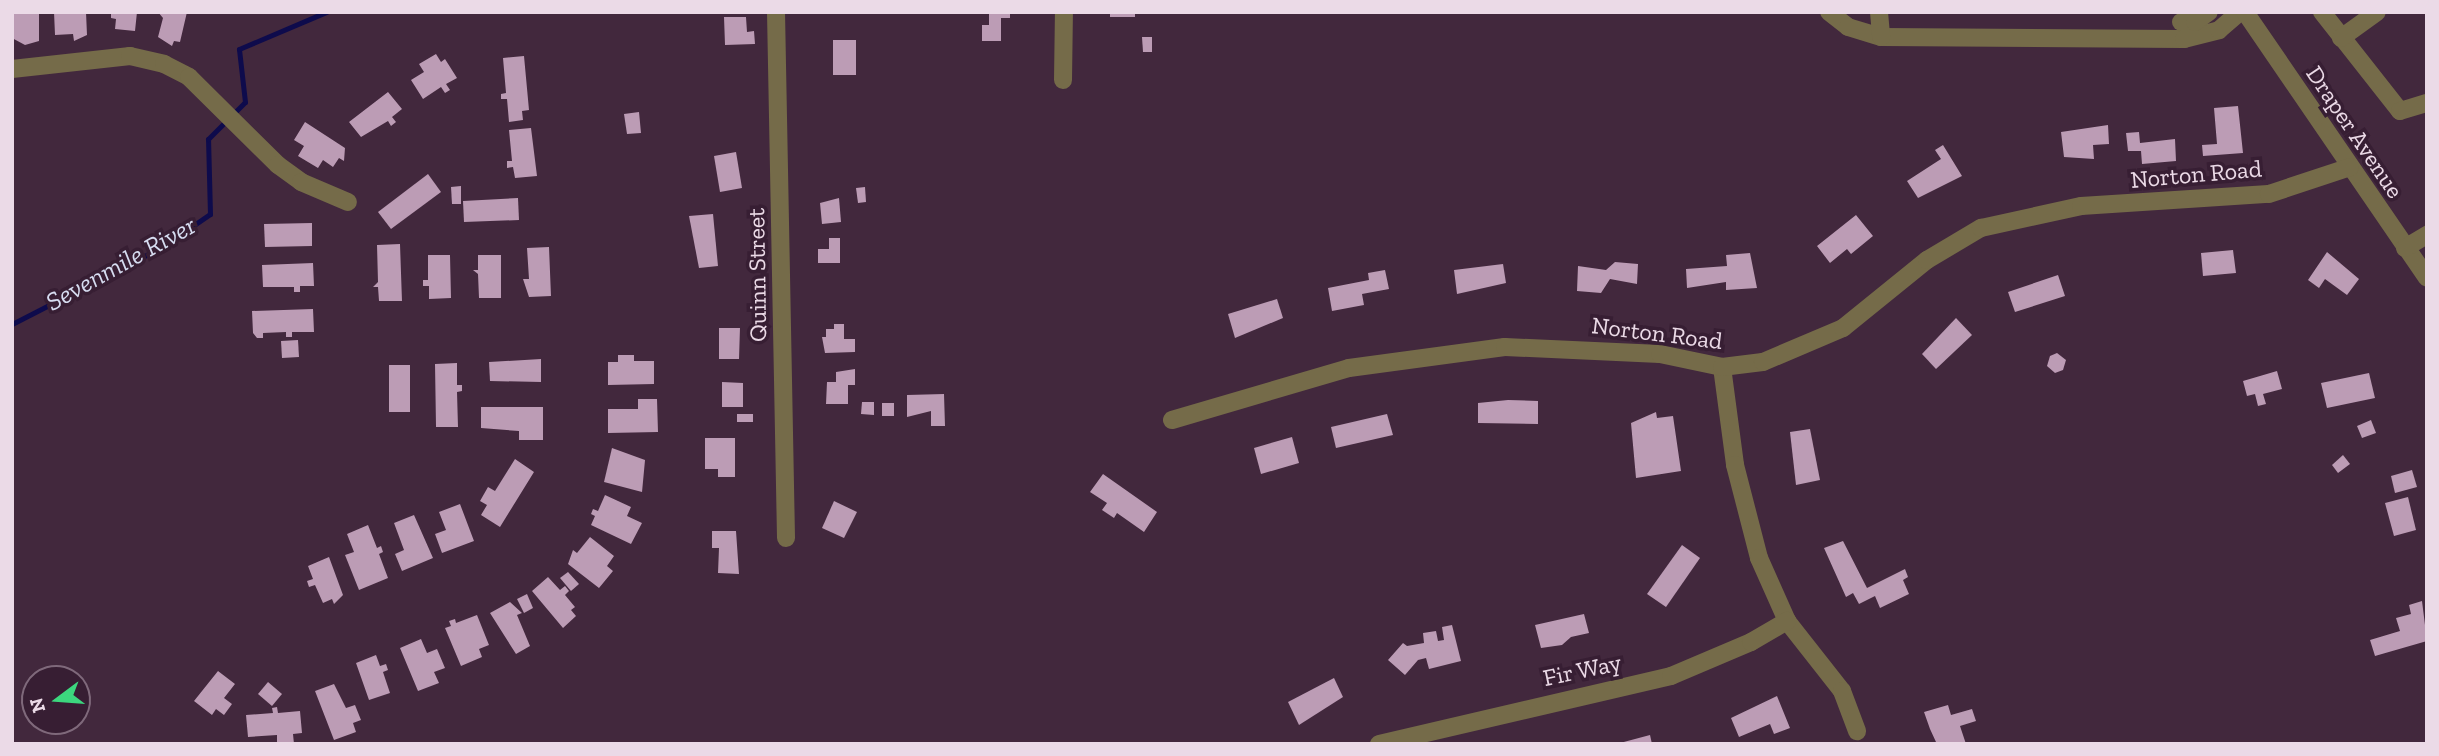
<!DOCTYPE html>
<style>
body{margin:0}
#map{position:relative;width:2439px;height:756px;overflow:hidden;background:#42283d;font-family:"Zilla Slab",serif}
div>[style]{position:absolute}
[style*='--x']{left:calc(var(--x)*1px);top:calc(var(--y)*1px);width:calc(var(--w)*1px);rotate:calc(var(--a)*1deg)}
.stream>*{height:5px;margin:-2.5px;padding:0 2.5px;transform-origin:2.5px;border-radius:2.5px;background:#0e0b4c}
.building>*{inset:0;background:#bc9cb5}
.minor>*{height:18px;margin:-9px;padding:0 9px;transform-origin:9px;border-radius:9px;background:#756b49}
span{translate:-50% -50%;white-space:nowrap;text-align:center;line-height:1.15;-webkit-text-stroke:7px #371e33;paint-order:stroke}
.street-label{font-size:24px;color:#ebdae7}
.water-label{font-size:26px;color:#d6dcf0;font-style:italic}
.frame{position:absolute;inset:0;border:14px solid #ebdae7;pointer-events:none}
.north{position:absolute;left:21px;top:665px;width:70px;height:70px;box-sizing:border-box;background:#371e33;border:2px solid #7f697b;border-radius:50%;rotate:254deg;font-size:19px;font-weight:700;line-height:28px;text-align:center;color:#ebdae7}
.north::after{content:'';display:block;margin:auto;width:24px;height:32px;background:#3cd77e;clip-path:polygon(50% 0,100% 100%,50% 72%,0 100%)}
</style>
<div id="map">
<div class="stream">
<div style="--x:12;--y:324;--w:169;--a:-27.2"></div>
<div style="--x:162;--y:247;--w:58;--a:-34.5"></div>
<div style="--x:210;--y:214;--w:75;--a:-91.5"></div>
<div style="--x:208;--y:139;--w:52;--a:-45"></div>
<div style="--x:245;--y:102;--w:53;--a:-96.5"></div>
<div style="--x:239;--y:49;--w:95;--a:-23"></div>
</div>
<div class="building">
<div style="clip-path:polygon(12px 12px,39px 12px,39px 41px,25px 45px,12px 38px)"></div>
<div style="clip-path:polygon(54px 12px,86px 12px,87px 35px,74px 41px,73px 34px,55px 35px)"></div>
<div style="clip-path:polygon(111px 12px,137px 12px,135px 31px,115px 29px,116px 19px,111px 18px)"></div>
<div style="clip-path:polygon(158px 12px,187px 12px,180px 42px,174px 41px,172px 46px,158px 37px,163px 18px)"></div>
<div style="clip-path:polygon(989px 12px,1010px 12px,1010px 18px,1001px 18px,1001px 41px,982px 41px,982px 25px,989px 25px)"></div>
<div style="clip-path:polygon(1110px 12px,1135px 12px,1135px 17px,1110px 17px)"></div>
<div style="clip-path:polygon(724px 17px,746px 17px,747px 32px,754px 31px,755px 44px,725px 45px)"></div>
<div style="clip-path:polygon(1142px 37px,1152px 37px,1152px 52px,1143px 52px)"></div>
<div style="clip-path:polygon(833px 40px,856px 40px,856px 75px,833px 75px)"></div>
<div style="clip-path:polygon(436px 54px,441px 62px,445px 59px,457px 78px,446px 84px,450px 90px,445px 93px,441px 87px,423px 99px,411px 80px,424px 72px,419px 64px)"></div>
<div style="clip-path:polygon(524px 56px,529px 110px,522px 111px,523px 120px,509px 122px,507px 99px,501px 99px,501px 94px,506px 93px,503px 58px)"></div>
<div style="clip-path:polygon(388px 92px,402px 109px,392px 117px,396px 122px,391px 126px,388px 121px,361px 137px,349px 122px)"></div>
<div style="clip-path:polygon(2238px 106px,2243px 153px,2203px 156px,2202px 145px,2217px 144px,2214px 108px)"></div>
<div style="clip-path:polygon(639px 112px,641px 133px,627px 134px,624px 114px)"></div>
<div style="clip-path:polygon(305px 122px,345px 148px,344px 161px,339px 158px,333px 167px,323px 160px,318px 168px,298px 156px,304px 146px,294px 140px)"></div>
<div style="clip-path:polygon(2108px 125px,2109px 144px,2093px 145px,2094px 159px,2064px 157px,2061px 132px)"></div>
<div style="clip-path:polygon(531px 128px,537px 176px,515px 178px,513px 167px,507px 168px,507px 161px,512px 161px,509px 130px)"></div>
<div style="clip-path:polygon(2139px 132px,2140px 143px,2175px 139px,2176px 161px,2142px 164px,2141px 151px,2128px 151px,2126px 133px)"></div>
<div style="clip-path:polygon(1943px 145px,1962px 176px,1918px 198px,1907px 181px,1941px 159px,1935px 150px)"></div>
<div style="clip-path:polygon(736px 152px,742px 188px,720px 192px,714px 156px)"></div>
<div style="clip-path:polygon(428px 174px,441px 192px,391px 229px,378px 212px)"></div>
<div style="clip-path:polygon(461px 186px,461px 204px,452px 204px,451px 187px)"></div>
<div style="clip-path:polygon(865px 187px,866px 202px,858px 203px,856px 188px)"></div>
<div style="clip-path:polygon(518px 198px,519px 220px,464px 222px,463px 201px)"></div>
<div style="clip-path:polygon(839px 198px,841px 222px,822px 224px,820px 203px)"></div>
<div style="clip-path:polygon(713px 214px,718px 266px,699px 268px,689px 216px)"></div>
<div style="clip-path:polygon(1856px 215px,1873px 236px,1851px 254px,1847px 249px,1830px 263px,1817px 246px)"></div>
<div style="clip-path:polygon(312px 223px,312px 246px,265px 247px,264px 224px)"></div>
<div style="clip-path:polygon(829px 238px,840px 238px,840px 263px,818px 263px,818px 249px,829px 249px)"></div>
<div style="clip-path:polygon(400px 244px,402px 301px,379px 301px,378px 287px,373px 287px,378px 282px,377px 245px)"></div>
<div style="clip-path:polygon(549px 247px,551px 296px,529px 297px,523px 279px,529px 279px,527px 248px)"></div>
<div style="clip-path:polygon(2233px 250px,2236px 273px,2203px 276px,2201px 253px)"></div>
<div style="clip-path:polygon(2327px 252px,2359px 279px,2347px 295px,2325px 279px,2319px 288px,2308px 280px)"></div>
<div style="clip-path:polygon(1750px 253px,1757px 288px,1726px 290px,1726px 282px,1687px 288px,1686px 269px,1727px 266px,1726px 255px)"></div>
<div style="clip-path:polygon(428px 255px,450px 255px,451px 298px,429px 299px,429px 286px,423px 286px,423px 280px,428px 280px)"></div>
<div style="clip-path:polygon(478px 255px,501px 255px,501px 298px,479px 298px,478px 274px,473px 270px,478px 270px)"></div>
<div style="clip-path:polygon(1615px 262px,1638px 264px,1637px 284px,1610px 279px,1601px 293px,1577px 291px,1578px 266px,1606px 270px)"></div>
<div style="clip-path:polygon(313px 263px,314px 286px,300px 286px,300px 292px,294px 292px,294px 287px,263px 287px,262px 265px)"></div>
<div style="clip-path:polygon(1503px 264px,1506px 283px,1457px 294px,1454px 270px)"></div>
<div style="clip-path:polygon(1385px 270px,1389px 289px,1362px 294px,1364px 305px,1332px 311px,1328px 288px,1369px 280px,1368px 273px)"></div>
<div style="clip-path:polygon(2058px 275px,2065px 296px,2015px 312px,2008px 292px)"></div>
<div style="clip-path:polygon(1277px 299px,1283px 318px,1235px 338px,1228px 314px)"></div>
<div style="clip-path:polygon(313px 309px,314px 332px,292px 332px,292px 337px,286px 337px,286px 332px,263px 333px,263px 338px,257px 338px,253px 333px,252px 311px)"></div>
<div style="clip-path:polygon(1956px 318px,1972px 335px,1936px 369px,1922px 354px)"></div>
<div style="clip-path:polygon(834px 324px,844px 324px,844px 339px,855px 339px,855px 352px,825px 353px,822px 337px,826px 337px,826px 329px,834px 329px)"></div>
<div style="clip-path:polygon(719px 328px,740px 328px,739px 359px,719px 359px)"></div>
<div style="clip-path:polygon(298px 340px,299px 357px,282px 358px,281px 341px)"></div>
<div style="clip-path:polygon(2057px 353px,2066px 360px,2063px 370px,2055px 373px,2047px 366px,2050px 356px)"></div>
<div style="clip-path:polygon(618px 355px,634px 355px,634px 361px,654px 361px,654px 384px,608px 385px,608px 362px,618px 362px)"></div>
<div style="clip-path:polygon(541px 359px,541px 382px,490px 381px,489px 362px)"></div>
<div style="clip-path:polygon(457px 363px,457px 385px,462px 385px,462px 391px,457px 392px,458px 427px,436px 427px,435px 364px)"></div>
<div style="clip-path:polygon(389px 365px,410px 365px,410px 412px,389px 412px)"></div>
<div style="clip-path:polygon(855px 369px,855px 385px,848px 385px,848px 404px,826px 404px,827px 382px,836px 382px,836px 372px)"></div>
<div style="clip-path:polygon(2277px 371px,2282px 389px,2263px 394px,2266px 404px,2258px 406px,2255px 394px,2247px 396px,2243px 381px)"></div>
<div style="clip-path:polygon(2369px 373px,2375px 398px,2327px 408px,2321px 383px)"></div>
<div style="clip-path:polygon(722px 382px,743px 383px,743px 407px,722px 407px)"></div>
<div style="clip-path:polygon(944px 394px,945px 426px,931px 426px,931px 411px,907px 417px,907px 395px)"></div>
<div style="clip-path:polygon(638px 399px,657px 399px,658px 432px,608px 433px,608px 409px,638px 409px)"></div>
<div style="clip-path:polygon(1508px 400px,1538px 401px,1538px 424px,1478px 423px,1478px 403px)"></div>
<div style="clip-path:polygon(862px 402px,874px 402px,874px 415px,861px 414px)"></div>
<div style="clip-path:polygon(882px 403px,894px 403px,894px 416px,882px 416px)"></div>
<div style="clip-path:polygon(481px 407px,543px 407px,543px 440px,519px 440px,519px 431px,481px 428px)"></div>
<div style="clip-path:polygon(1656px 412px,1657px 418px,1673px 416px,1681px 471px,1636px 478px,1631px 423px)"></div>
<div style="clip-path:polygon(737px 414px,753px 414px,753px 422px,737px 422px)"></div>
<div style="clip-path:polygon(1387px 414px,1393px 435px,1336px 448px,1331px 427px)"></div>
<div style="clip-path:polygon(2371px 420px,2376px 433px,2362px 438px,2357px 426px)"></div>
<div style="clip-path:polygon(1810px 429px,1820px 480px,1796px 485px,1790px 432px)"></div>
<div style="clip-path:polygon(1292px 437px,1299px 463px,1261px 474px,1254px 448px)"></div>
<div style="clip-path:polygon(705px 438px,735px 438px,735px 477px,718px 477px,718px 469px,705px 469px)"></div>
<div style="clip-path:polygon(612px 448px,645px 460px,642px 492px,604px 482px)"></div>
<div style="clip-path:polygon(2343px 455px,2350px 464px,2338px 473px,2332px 465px)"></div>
<div style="clip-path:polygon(515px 459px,534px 472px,500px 527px,481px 515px,487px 505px,480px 501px,488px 487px,495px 491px)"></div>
<div style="clip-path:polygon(2412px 470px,2417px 487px,2395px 493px,2391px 476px)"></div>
<div style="clip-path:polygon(1103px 474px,1157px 512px,1144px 532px,1117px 513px,1114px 518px,1102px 510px,1107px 503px,1090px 492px)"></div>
<div style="clip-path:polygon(605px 495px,631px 507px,627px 516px,642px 523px,631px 544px,591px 525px,595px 516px,591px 514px,593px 509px,598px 511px)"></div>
<div style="clip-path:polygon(2408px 497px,2416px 530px,2394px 536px,2385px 503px)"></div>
<div style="clip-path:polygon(834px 501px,857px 512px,844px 538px,822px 528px)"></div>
<div style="clip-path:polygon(460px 504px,474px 541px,442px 553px,435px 534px,446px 530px,439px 512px)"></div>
<div style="clip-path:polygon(414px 515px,433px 558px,402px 571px,395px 554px,404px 550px,394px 523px)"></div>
<div style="clip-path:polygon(368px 525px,377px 548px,381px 546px,383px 552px,379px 554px,388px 578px,359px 590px,345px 555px,354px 552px,347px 534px)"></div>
<div style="clip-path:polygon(712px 531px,736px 531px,739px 574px,718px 573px,719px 548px,712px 548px)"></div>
<div style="clip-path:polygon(590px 537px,614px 556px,607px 566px,613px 571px,599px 588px,568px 564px,573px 550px,577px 553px)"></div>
<div style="clip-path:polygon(1843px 541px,1867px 588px,1905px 569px,1908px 577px,1903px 580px,1909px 594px,1880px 608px,1875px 596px,1859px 604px,1853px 593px,1846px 597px,1824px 548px)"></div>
<div style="clip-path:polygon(1682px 545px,1700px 558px,1666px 607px,1647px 594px)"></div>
<div style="clip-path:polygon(329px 557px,343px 595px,334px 604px,332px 599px,323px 603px,315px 585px,309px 587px,307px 581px,313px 579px,308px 566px)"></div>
<div style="clip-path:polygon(568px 572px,579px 584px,571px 591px,560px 578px)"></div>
<div style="clip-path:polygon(548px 577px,560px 590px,565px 586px,569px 591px,565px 595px,575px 607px,571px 610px,576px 616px,563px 628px,532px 591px)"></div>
<div style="clip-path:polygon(527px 594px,533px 608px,524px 613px,517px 599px)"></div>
<div style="clip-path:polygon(2422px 601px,2427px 641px,2375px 656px,2370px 640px,2400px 631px,2396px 618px,2411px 614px,2409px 605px)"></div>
<div style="clip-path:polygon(510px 602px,522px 613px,517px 615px,530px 646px,516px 654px,490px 613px)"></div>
<div style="clip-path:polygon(1584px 614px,1589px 633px,1571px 637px,1562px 645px,1541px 648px,1535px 625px)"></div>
<div style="clip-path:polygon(477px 615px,489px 645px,479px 649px,482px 657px,461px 666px,445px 628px,451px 626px,449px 621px,455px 619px,456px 623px)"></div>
<div style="clip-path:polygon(1452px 625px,1461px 661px,1429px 669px,1426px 658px,1418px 660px,1405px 675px,1388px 660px,1403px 643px,1407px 646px,1424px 643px,1423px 633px,1436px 631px,1438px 641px,1444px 640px,1442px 627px)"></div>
<div style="clip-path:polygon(421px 639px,427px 653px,437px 649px,445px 668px,434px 672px,439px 683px,418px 691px,400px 648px)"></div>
<div style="clip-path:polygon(376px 655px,380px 666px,386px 664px,388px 670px,383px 672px,390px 693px,369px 700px,356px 663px)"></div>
<div style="clip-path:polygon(218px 671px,235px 684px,224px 698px,232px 704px,224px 715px,216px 709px,212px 715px,194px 701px)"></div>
<div style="clip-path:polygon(1334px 678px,1343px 697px,1299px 725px,1288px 702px)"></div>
<div style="clip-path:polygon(268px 682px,282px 694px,272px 706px,258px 694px)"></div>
<div style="clip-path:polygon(334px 684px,346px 708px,355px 705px,361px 720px,353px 723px,356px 732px,334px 740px,315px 691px)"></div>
<div style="clip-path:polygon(1777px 696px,1790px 728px,1774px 734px,1770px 724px,1739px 737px,1731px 718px)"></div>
<div style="clip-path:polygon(1948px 705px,1951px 715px,1972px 709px,1976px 721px,1960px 726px,1966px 744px,1936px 742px,1930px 729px,1924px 712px)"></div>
<div style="clip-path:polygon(277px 707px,278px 713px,300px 711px,302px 733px,293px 734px,294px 744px,277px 744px,277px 735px,248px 737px,246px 715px,273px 713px,272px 708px)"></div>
<div style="clip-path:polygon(1650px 735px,1652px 744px,1620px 744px,1620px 743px)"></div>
</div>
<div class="minor">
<div style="--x:776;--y:12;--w:526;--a:88.91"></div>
<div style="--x:1829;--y:12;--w:24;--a:38"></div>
<div style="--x:1848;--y:27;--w:34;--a:17"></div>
<div style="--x:1881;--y:37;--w:303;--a:0.4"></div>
<div style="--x:2184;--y:39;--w:36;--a:-14"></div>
<div style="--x:2219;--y:30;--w:28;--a:-41"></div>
<div style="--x:1879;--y:12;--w:25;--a:85"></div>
<div style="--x:2245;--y:12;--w:322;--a:55.6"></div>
<div style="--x:2322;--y:12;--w:126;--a:51.8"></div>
<div style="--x:2400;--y:111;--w:28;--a:-17"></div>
<div style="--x:2181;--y:22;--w:14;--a:0"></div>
<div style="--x:2195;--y:22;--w:17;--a:-36"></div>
<div style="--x:2341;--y:38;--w:44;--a:-35.8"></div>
<div style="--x:12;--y:69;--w:119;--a:-6.3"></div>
<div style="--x:130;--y:56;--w:35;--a:13"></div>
<div style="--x:164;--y:64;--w:28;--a:27"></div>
<div style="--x:189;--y:77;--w:125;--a:44.7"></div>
<div style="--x:278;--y:165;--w:29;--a:36"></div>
<div style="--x:301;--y:182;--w:51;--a:23.1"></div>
<div style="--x:1063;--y:80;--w:68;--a:-89.2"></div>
<div style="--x:2405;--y:248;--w:26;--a:-31"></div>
<div style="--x:1722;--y:367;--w:99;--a:82.4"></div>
<div style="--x:1735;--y:465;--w:96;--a:75.5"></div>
<div style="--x:1759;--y:558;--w:69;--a:66"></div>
<div style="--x:1787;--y:621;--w:89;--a:51.8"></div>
<div style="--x:1842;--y:691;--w:43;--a:69.4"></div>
<div style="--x:1172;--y:420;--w:184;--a:-16.4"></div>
<div style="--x:1349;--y:368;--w:157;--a:-7.7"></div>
<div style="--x:1505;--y:347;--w:155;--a:2.6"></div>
<div style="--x:1660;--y:354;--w:63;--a:11.8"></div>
<div style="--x:1722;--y:367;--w:41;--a:-7"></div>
<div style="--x:1763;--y:362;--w:87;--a:-23"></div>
<div style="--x:1843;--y:328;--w:108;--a:-39"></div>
<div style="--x:1927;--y:260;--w:63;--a:-30.7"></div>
<div style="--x:1981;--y:228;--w:102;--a:-12.4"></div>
<div style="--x:2081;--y:206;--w:188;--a:-3.7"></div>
<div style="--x:2269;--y:194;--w:85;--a:-18.4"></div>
<div style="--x:1379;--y:744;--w:300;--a:-13.1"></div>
<div style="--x:1671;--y:676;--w:87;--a:-23"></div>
<div style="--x:1751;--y:642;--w:42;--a:-30.3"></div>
</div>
<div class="street-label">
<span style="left:2355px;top:132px;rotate:56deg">Draper Avenue</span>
<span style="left:2196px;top:174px;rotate:-5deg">Norton Road</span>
<span style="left:757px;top:275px;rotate:-91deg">Quinn Street</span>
<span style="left:1657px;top:333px;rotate:7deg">Norton Road</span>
<span style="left:1582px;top:670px;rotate:-12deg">Fir Way</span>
</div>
<div class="water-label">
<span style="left:121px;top:264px;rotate:-29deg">Sevenmile River</span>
</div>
<div class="frame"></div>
<div class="north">N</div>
</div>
